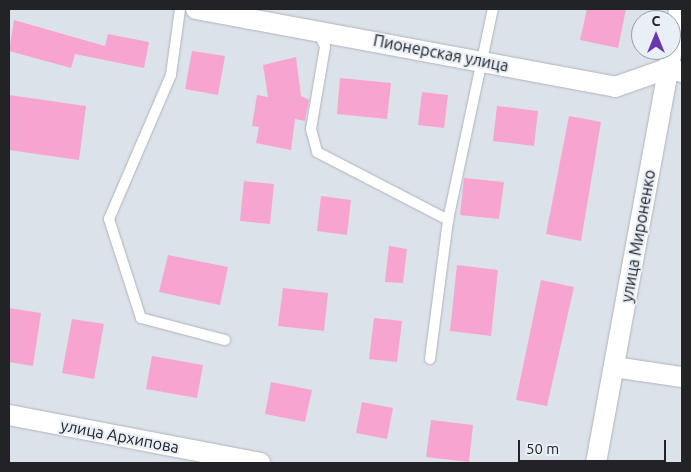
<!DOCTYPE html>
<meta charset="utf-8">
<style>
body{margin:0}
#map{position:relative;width:691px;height:472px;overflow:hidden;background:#dce2e9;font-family:Ubuntu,sans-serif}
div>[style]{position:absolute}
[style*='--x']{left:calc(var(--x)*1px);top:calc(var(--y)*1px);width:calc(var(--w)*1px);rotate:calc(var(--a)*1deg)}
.building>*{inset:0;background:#f8a4d0}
.roads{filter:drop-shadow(0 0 1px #afb4bc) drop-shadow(0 0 1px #afb4bc)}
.service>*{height:10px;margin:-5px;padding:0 5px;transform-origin:5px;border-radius:5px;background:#fff}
.minor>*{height:20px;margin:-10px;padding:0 10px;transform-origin:10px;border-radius:10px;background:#fff}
span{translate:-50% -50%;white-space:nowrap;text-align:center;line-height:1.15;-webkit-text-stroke:4px #e9eff7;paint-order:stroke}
.street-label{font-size:16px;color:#212326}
.frame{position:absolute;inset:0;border:10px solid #212326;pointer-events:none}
.north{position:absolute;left:631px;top:10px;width:50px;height:50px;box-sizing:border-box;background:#e9eff7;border:1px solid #999da3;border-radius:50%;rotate:0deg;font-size:14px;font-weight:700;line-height:20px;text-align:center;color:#212326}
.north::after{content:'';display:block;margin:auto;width:18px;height:22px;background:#6737ae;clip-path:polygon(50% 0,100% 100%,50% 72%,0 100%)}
.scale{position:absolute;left:518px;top:440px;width:148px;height:22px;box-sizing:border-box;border:2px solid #212326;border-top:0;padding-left:6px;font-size:15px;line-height:18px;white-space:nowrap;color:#212326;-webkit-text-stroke:4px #e9eff7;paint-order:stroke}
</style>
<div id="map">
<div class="building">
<div style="clip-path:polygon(587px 9px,626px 9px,618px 48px,580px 40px)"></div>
<div style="clip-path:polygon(14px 20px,105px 46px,108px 34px,149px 42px,144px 68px,75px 54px,71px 68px,9px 51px)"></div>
<div style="clip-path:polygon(192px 51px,225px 56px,218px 95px,185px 89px)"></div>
<div style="clip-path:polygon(296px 57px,301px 96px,309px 100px,305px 121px,295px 119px,291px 150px,256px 143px,259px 127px,252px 126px,257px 95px,268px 97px,263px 65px)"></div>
<div style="clip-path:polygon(340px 78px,391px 83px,387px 119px,337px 114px)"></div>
<div style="clip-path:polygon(422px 92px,448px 95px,444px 128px,418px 125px)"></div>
<div style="clip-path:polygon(9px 95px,86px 106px,79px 160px,9px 150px)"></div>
<div style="clip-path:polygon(497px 106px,538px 111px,534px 146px,493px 141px)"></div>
<div style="clip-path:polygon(569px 116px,601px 122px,581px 241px,546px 234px)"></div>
<div style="clip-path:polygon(464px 178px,504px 182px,499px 219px,460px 215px)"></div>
<div style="clip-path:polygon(244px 181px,274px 184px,270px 224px,240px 221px)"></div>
<div style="clip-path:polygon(321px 196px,351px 200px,347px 235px,317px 231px)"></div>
<div style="clip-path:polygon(389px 246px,407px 249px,403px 283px,385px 282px)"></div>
<div style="clip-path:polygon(168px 255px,228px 267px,220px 305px,159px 292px)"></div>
<div style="clip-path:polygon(457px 265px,498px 270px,491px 336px,450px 331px)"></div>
<div style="clip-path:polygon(541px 280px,574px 287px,547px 406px,516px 400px)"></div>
<div style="clip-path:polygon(283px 288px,328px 293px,324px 331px,278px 326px)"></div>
<div style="clip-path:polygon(9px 308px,41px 313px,33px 366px,9px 362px)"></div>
<div style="clip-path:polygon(374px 318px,402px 321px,397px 362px,369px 359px)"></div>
<div style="clip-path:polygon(72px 319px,104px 324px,94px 379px,62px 373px)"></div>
<div style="clip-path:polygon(152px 356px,203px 365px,197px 398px,146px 389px)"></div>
<div style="clip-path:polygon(271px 382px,312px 390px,305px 422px,265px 414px)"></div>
<div style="clip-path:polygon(362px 402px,393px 408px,387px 439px,356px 433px)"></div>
<div style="clip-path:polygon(431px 420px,473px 425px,469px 462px,426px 457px)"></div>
</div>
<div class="roads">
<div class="service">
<div style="--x:180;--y:9;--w:67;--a:97.8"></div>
<div style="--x:171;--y:75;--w:157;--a:113.3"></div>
<div style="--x:109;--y:219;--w:104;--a:72.1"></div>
<div style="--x:141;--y:318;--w:87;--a:14.7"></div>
<div style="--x:318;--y:31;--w:17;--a:66"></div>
<div style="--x:325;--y:47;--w:83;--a:99.7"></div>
<div style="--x:311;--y:129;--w:24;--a:75"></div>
<div style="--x:317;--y:152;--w:148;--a:27.4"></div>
<div style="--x:430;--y:359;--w:140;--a:-82.6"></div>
<div style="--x:448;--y:220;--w:216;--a:-78"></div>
</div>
<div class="minor">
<div style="--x:196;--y:9;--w:426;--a:10.5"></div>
<div style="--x:615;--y:87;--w:57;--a:-19.4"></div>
<div style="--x:669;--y:68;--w:14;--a:17"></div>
<div style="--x:614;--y:367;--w:69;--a:8.4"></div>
<div style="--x:9;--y:415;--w:256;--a:10.8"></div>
<div style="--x:596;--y:463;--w:462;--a:-79.6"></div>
</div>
</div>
<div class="street-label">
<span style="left:441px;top:53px;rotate:11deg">Пионерская улица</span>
<span style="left:638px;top:236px;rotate:-80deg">улица Мироненко</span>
<span style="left:120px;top:436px;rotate:11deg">улица Архипова</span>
</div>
<div class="frame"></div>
<div class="north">С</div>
<div class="scale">50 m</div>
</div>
